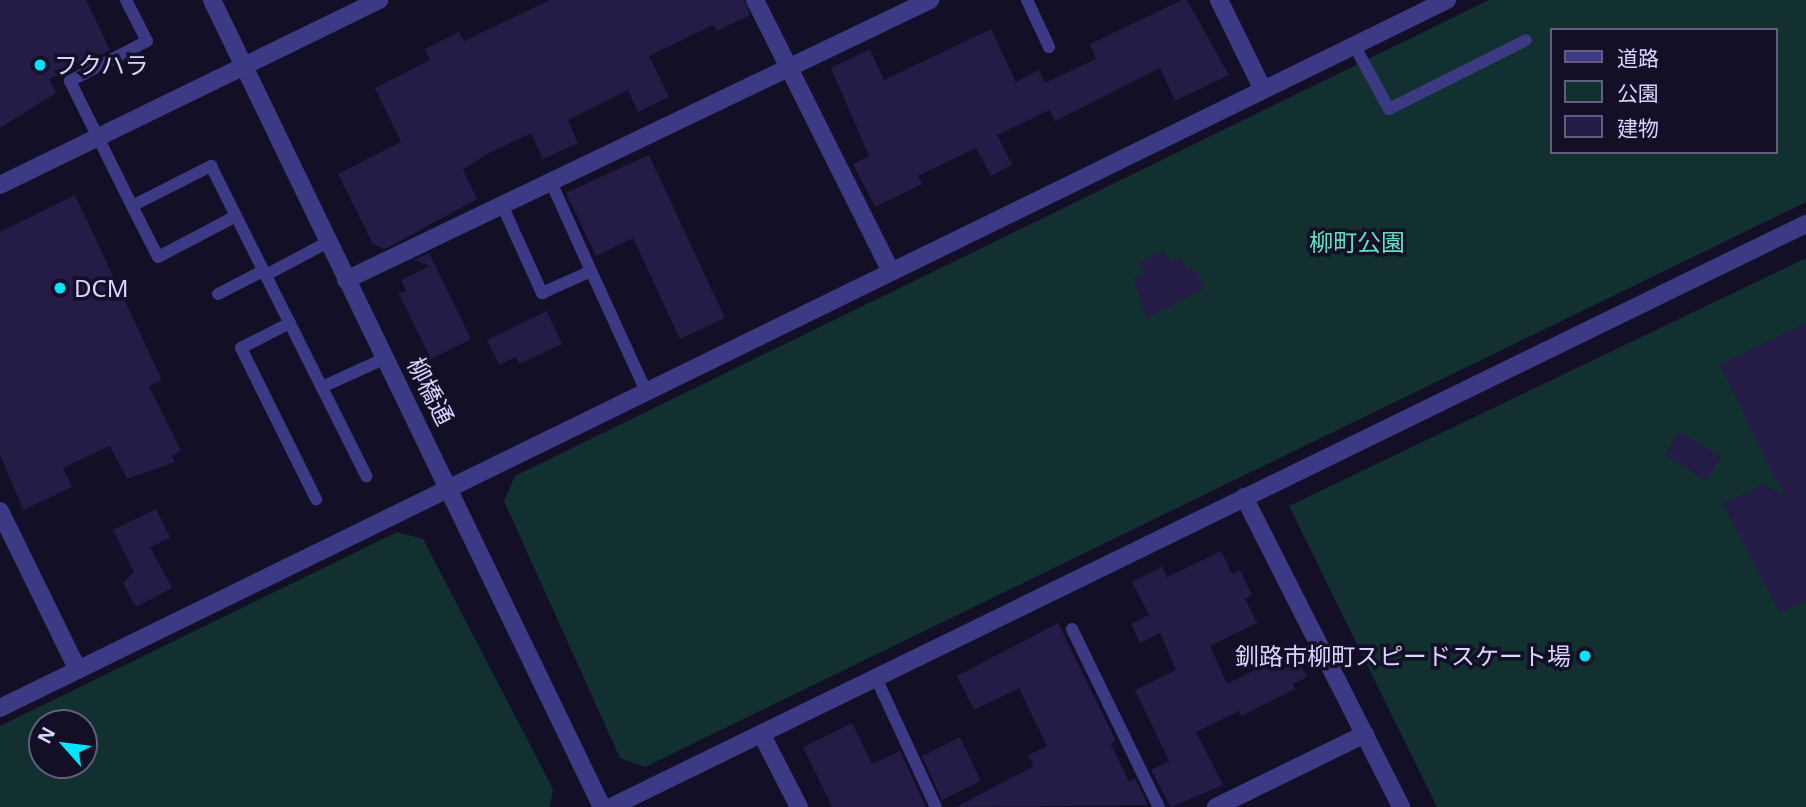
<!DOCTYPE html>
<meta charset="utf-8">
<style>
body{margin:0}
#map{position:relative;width:1806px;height:807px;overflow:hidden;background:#130f26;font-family:"Noto Sans","Noto Sans JP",sans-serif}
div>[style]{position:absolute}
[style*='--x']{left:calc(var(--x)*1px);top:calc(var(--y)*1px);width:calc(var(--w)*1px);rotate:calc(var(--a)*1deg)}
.green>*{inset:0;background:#12302f}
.building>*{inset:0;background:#241b47}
.service>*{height:12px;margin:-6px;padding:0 6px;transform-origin:6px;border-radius:6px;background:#3d3a85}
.minor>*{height:18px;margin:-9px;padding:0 9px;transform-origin:9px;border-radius:9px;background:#3d3a85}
.tertiary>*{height:18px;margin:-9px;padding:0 9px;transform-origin:9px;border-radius:9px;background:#3d3a85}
.dots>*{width:19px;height:19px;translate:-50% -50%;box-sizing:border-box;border:4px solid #130f26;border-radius:50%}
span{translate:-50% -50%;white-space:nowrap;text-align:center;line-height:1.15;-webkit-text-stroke:7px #130f26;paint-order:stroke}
.poi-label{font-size:24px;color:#d9d4ff}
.left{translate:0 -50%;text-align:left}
.right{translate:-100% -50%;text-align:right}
.park-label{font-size:24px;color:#5fe0c0}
.street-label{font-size:24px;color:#d9d4ff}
.legend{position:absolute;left:1550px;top:28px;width:228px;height:126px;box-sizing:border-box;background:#130f26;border:2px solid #625e7d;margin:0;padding:9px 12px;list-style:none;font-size:21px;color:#d9d4ff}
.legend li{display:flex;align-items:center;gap:14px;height:35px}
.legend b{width:35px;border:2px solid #625e7d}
.north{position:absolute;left:28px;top:709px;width:70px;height:70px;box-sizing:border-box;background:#130f26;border:2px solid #625e7d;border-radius:50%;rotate:298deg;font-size:19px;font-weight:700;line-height:28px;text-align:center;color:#d9d4ff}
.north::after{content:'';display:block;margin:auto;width:24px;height:32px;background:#00e5ff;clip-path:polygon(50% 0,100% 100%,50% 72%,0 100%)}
</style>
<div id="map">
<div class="green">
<div style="clip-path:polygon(evenodd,1489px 0,1806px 0,1806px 202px,645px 767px,620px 758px,504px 501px,515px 476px,1489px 0,1552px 30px,1776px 30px,1776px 152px,1552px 152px,1552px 30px)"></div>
<div style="clip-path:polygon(1806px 258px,1806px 807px,1437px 807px,1289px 506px)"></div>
<div style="clip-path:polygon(evenodd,397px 532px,423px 539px,553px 789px,550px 807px,0 807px,0 726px,397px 532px,84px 723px,84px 765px,42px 765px,42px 723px,84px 723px)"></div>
</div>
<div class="building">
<div style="clip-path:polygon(0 0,86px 0,110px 50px,49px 79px,56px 93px,0 128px)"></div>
<div style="clip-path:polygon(550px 0,744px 0,750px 15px,717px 31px,713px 25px,649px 56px,669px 97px,638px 112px,628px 90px,568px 120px,578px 143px,543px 159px,531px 133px,485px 155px,463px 170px,477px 199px,385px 249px,373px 244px,338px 174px,401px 142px,375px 88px,430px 60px,425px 49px,459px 32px,464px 41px)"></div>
<div style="clip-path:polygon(1182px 0,1187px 0,1229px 75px,1175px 101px,1160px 68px,1055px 121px,1050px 110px,997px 135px,1012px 165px,991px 176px,976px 148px,918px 176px,922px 184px,875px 207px,853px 164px,869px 156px,831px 68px,870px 49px,884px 80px,991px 29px,1016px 82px,1039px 70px,1045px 83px,1096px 59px,1090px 44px)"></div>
<div style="clip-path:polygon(649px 155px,725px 318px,680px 339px,633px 238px,596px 256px,566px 193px)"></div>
<div style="clip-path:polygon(75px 195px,162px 380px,149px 386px,181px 451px,172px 456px,175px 462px,127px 479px,110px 446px,63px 468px,72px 487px,23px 510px,0 454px,0 232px)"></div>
<div style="clip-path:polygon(1163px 250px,1170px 262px,1181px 257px,1188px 271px,1194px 268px,1204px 288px,1146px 319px,1134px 279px,1145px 274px,1139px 263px)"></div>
<div style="clip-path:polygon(429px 253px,471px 339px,431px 359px,399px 294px,406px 291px,401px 280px,430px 266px,414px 260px)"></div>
<div style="clip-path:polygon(547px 311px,562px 344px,519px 364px,516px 357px,499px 365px,487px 340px)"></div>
<div style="clip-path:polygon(1806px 323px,1806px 600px,1780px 613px,1723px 504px,1764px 484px,1784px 496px,1720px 365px)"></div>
<div style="clip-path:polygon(1679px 432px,1721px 457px,1707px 481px,1665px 455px)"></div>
<div style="clip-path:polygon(156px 509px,170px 538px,150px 547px,172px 588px,136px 607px,123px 583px,134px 572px,113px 530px)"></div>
<div style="clip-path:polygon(1221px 551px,1232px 574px,1240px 570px,1252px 595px,1245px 599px,1257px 623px,1210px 646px,1227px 684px,1294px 651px,1307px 677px,1293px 684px,1295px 689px,1241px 716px,1239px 711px,1196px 732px,1223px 785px,1171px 807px,1151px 770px,1169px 761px,1135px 690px,1176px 670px,1160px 633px,1140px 643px,1131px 624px,1149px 615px,1132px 582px,1162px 567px,1167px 577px)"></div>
<div style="clip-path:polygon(1058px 623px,1116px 741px,1111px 744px,1129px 782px,1135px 778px,1148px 805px,956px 807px,1034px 766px,1028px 755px,1047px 746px,1019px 688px,974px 710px,957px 676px)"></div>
<div style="clip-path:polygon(852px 723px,872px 764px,900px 751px,926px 807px,832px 807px,803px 747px)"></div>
<div style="clip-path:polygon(960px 737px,981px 781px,942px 800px,922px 756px)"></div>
</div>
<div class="service">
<div style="--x:126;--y:0;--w:46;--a:62.9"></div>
<div style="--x:147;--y:41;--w:87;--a:152.5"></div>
<div style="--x:70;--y:81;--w:140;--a:63.6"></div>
<div style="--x:132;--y:206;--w:89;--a:-26.9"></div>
<div style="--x:211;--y:166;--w:347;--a:63.4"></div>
<div style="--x:1027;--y:0;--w:52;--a:64.9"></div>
<div style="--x:1354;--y:45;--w:73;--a:61.3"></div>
<div style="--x:1389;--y:109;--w:153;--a:-26.7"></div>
<div style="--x:551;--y:182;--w:98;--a:65.8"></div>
<div style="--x:502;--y:205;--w:97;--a:65.6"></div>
<div style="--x:542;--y:293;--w:54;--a:-24.2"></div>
<div style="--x:591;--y:271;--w:132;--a:65.4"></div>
<div style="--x:132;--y:206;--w:57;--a:63"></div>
<div style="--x:158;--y:257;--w:88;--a:-27.7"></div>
<div style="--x:266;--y:275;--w:70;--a:-28"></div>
<div style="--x:218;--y:294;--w:51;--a:-27.1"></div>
<div style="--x:290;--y:323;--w:55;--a:153"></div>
<div style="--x:241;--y:348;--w:169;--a:63.6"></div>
<div style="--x:322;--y:387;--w:70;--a:-24.4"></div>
<div style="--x:1072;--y:629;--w:198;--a:64"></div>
<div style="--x:876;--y:678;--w:142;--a:65.1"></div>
</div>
<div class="minor">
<div style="--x:755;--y:0;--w:303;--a:63.4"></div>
<div style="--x:1219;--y:0;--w:100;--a:63.9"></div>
<div style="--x:0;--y:185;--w:422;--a:-26"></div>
<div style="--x:346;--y:280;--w:648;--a:-25.62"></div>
<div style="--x:0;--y:511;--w:177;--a:63.9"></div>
<div style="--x:0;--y:708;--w:1611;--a:-26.07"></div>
<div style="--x:762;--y:735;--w:81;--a:62.8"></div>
<div style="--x:1216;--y:807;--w:166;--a:-26.1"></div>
</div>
<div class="tertiary">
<div style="--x:212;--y:0;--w:896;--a:64.21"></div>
<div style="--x:1244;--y:497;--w:347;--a:63.1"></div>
<div style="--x:611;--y:807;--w:1330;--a:-26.01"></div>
</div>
<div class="dots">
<div style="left:40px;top:65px;background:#00e5ff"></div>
<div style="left:60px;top:288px;background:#00e5ff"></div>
<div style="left:1585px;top:656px;background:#00e5ff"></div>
</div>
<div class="poi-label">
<span class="left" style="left:54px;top:65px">フクハラ</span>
<span class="left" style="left:74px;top:288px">DCM</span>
<span class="right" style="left:1571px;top:656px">釧路市柳町スピードスケート場</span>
</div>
<div class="park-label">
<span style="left:1357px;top:242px">柳町公園</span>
</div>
<div class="street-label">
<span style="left:431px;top:391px;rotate:63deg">柳橋通</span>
</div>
<ul class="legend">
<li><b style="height:9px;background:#3d3a85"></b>道路</li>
<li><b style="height:19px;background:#12302f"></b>公園</li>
<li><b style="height:19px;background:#241b47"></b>建物</li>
</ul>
<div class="north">N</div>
</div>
